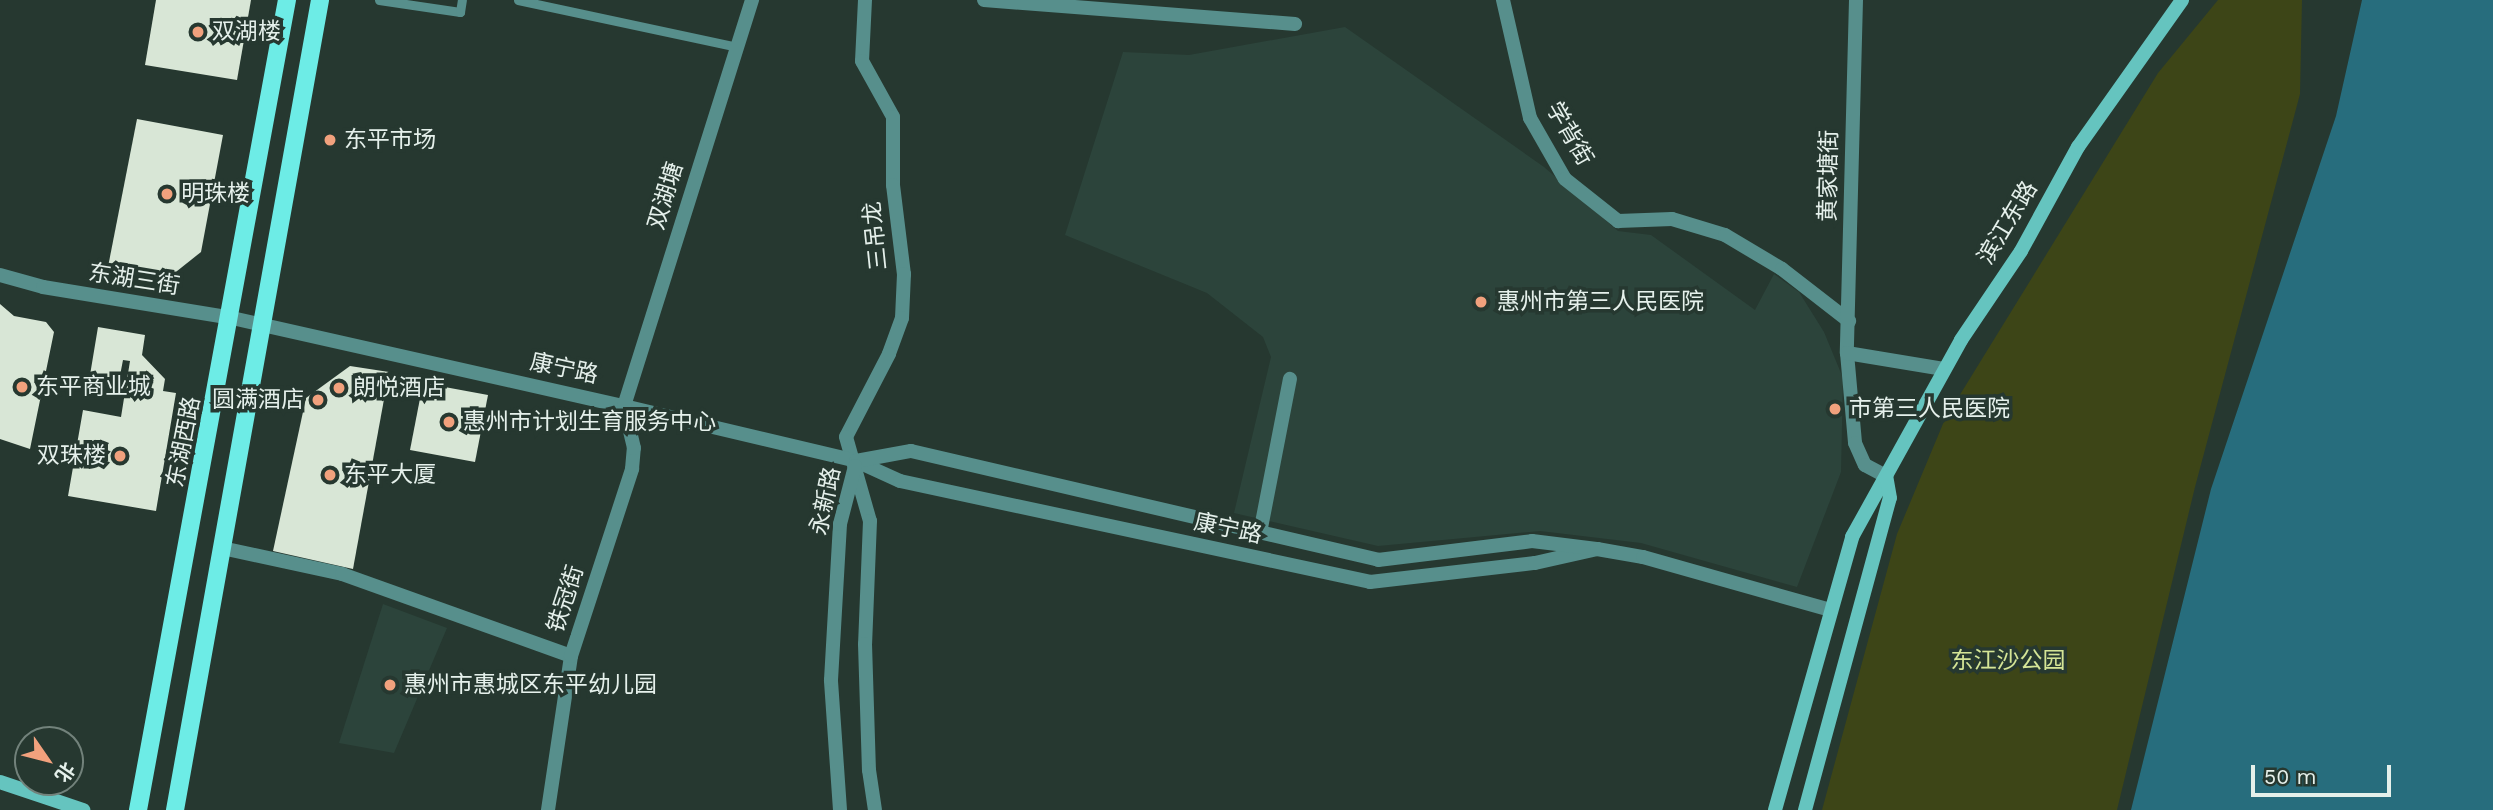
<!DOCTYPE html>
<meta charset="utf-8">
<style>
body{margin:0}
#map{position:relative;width:2493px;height:810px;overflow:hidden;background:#263830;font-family:"Work Sans","Noto Sans SC",sans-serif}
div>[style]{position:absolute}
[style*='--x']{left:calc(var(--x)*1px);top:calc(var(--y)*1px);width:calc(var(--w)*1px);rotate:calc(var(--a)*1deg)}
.built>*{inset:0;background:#2c443b}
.green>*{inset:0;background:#3d4517}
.water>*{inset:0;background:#276d7d}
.building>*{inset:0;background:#d8e6d6}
.lane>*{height:9px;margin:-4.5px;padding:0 4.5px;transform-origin:4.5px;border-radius:4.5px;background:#578f8c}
.street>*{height:14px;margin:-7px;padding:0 7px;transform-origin:7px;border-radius:7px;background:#578f8c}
.secondary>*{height:14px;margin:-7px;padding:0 7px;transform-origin:7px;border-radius:7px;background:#65c4bf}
.primary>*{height:18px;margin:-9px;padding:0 9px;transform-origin:9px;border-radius:9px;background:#6dece6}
.dots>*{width:19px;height:19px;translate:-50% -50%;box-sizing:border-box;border:4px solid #263830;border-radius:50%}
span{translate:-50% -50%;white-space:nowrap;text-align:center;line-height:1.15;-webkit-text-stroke:7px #263830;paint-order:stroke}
.poi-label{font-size:23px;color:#e5f0eb}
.left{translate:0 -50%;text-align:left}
.right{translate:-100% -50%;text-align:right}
.street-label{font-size:23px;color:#e5f0eb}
.park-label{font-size:23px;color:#d5e596}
.north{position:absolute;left:14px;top:726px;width:70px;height:70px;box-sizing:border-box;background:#263830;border:2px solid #72827b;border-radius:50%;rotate:125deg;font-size:19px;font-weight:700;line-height:28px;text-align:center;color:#e5f0eb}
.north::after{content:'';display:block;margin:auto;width:24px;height:32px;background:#f1a17d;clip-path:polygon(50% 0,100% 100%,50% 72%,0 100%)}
.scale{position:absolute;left:2251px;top:765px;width:140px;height:32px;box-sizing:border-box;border:4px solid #e5f0eb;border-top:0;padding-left:9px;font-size:21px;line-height:24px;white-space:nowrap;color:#e5f0eb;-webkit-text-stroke:5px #263830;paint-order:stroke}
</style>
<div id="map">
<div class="built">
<div style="clip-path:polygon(1345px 27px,1544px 167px,1618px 231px,1651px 235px,1755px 310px,1774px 274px,1799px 292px,1824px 332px,1843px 378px,1841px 472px,1797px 587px,1641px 543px,1540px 531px,1378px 546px,1234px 513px,1271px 357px,1263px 337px,1207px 293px,1065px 235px,1123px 52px,1189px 55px)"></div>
<div style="clip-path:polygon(383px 604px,447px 628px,394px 753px,339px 743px)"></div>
</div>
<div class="green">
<div style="clip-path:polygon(2218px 0,2302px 0,2300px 94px,2195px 487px,2117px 810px,1822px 810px,1897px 534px,1945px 419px,2158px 73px)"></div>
</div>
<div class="water">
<div style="clip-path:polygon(2362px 0,2493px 0,2493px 810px,2131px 810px,2211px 489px,2336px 116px)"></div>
</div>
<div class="building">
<div style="clip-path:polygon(156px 0,251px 0,237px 80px,145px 65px)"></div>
<div style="clip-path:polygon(137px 119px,223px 135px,201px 252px,162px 283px,107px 272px)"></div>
<div style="clip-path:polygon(0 304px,14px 316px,46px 322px,54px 332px,30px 449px,0 439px)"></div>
<div style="clip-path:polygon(98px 327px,145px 335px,142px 355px,165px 379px,163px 391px,176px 393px,156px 511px,68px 496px,83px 410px,121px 417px,130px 361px,123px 360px,118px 386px,89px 381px)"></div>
<div style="clip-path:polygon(350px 366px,389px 372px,353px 569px,273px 551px,306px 398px)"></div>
<div style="clip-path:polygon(423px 383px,488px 395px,475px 462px,410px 450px)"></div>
</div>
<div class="lane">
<div style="--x:379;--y:0;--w:82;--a:8.4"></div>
<div style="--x:460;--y:12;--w:12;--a:-81"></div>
<div style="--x:518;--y:0;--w:224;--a:12.1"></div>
</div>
<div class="street">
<div style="--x:865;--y:0;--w:61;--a:92.8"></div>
<div style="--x:862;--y:61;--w:64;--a:61"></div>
<div style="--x:893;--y:117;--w:68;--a:90"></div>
<div style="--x:893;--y:185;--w:90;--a:83"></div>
<div style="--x:904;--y:274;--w:44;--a:92.6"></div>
<div style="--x:902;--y:318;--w:38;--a:110"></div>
<div style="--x:889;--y:354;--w:93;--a:117.4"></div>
<div style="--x:846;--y:437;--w:87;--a:74.1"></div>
<div style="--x:870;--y:521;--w:123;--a:92.3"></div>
<div style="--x:865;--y:644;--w:126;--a:88.2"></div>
<div style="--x:869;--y:770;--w:40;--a:81.5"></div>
<div style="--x:984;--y:0;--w:312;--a:4.4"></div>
<div style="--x:1503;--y:0;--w:121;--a:77.1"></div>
<div style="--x:1530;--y:118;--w:70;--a:60.2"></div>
<div style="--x:1565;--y:179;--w:68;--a:38.4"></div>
<div style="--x:1618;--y:221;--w:54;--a:-2.1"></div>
<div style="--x:1672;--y:219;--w:55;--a:16.8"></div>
<div style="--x:1725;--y:235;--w:66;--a:30.8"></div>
<div style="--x:1782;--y:269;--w:85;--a:37.8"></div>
<div style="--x:1856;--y:0;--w:353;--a:91.5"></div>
<div style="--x:1847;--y:353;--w:90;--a:84.9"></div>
<div style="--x:1855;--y:443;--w:24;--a:66"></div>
<div style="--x:1865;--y:465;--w:24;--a:28"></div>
<div style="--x:0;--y:275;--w:45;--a:15.6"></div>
<div style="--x:43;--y:287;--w:192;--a:9.3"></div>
<div style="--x:232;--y:318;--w:402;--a:12.7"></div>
<div style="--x:624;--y:406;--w:238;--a:13.3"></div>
<div style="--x:856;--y:461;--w:48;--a:24.4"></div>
<div style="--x:900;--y:481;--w:481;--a:12.1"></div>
<div style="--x:1370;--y:582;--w:166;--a:-6.6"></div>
<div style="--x:1535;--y:563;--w:64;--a:-12.7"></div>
<div style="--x:1847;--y:353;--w:98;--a:9.4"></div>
<div style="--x:856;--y:461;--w:56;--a:-10.3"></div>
<div style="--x:911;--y:451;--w:480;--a:13.1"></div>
<div style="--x:1378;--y:560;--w:155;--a:-7"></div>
<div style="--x:1532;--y:541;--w:65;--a:7"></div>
<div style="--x:1597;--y:549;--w:47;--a:9.9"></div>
<div style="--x:1643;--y:557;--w:194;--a:15.8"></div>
<div style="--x:1260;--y:533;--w:157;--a:-79"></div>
<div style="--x:222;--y:548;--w:123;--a:12.2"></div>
<div style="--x:342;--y:574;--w:243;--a:19.7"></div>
<div style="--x:548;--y:810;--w:156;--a:-81.5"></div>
<div style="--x:571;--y:656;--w:197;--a:-71.9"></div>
<div style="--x:632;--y:469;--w:21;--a:-85"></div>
<div style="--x:634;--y:448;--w:43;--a:-103.4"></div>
<div style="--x:624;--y:406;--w:426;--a:-72.5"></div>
<div style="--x:840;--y:810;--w:130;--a:-94"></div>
<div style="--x:831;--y:680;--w:156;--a:-86.7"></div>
<div style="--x:840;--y:524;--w:60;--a:-75.5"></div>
</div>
<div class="secondary">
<div style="--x:0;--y:782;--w:88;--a:18.6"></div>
<div style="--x:1775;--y:810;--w:284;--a:-74.2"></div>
<div style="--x:1852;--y:537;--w:225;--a:-61"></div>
<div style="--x:1961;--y:340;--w:107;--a:-56"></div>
<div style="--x:2021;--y:251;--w:119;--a:-61.3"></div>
<div style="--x:2078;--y:147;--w:180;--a:-54.7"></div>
<div style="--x:1805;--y:810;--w:323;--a:-74.8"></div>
<div style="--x:1890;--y:498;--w:22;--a:-100"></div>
</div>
<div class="primary">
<div style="--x:138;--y:810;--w:824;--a:-79.58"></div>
<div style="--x:175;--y:810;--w:823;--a:-79.85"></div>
</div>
<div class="dots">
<div style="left:198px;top:32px;background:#f1a17d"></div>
<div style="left:330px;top:140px;background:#f1a17d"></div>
<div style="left:167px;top:194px;background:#f1a17d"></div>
<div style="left:1481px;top:302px;background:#f1a17d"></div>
<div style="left:22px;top:387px;background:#f1a17d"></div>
<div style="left:339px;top:388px;background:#f1a17d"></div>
<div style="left:318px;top:400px;background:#f1a17d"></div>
<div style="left:1835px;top:409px;background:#f1a17d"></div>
<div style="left:449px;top:422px;background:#f1a17d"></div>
<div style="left:120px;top:456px;background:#f1a17d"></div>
<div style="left:330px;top:475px;background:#f1a17d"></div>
<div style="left:390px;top:685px;background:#f1a17d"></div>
</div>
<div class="poi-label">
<span class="left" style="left:212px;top:32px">双湖楼</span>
<span class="left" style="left:344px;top:140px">东平市场</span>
<span class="left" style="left:181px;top:194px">明珠楼</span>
<span class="left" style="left:1497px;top:302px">惠州市第三人民医院</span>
<span class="left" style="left:36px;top:387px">东平商业城</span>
<span class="left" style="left:353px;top:388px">朗悦酒店</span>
<span class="right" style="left:304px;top:400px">圆满酒店</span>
<span class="left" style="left:1849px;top:409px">市第三人民医院</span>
<span class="left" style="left:463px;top:422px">惠州市计划生育服务中心</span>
<span class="right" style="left:106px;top:456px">双珠楼</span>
<span class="left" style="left:344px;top:475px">东平大厦</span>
<span class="left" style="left:404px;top:685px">惠州市惠城区东平幼儿园</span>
</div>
<div class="street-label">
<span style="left:1569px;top:134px;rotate:60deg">学背街</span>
<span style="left:1829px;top:176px;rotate:-89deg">黄家塘街</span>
<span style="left:666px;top:196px;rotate:-73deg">双湖塘</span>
<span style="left:2008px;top:223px;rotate:-59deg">滨江东路</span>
<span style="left:876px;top:236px;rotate:-96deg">三吊龙</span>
<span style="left:134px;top:280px;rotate:9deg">东湖三街</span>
<span style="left:564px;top:369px;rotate:12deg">康宁路</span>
<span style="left:184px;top:442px;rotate:-79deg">东湖西路</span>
<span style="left:826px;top:501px;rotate:-78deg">永新路</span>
<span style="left:1228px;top:529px;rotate:12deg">康宁路</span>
<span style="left:566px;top:599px;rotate:-72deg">铁冠街</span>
</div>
<div class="park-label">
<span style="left:2008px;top:661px">东江沙公园</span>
</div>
<div class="north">北</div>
<div class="scale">50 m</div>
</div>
